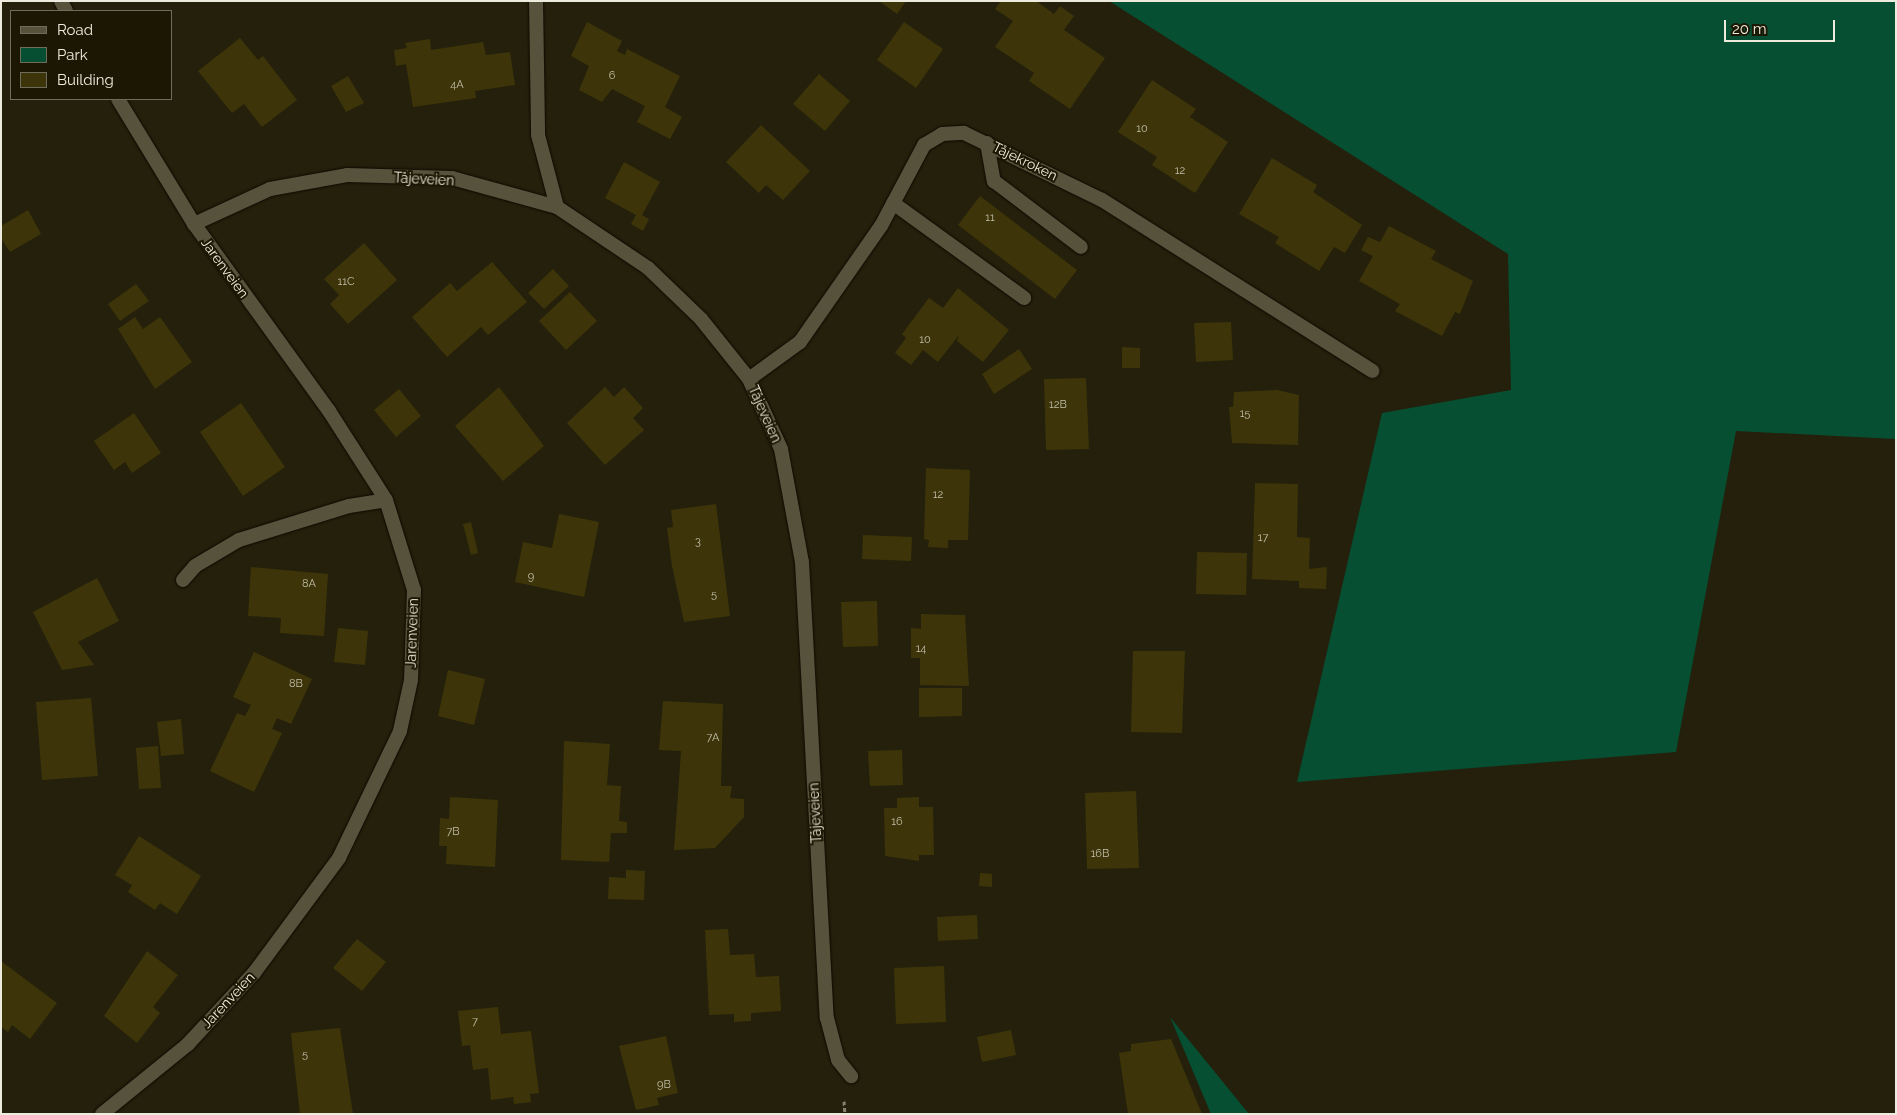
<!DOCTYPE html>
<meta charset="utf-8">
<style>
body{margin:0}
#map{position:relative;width:1897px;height:1115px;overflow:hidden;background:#24200b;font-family:Raleway,sans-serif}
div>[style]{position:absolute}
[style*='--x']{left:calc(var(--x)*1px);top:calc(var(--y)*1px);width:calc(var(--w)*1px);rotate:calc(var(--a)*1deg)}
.green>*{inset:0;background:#064f32}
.building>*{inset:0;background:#3d3509}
.path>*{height:3px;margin-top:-1.5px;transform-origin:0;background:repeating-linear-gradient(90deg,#858271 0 4px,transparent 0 6.5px)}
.roads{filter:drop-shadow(0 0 1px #0d0900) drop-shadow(0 0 1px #0d0900)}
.service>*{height:14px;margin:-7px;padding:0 7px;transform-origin:7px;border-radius:7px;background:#57523c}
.minor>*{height:14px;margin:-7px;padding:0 7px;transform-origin:7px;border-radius:7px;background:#57523c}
span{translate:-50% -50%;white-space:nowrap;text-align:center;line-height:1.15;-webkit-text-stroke:4px #1b1703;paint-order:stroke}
.number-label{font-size:11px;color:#c1bea9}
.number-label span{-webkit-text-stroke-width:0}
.street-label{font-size:14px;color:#edebde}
.frame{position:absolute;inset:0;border:2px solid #edebde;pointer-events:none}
.legend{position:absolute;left:10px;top:10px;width:162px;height:90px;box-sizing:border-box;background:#1b1703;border:1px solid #6f6c5b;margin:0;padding:6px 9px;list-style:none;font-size:15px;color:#edebde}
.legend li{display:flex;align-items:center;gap:10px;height:25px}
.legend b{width:25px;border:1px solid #6f6c5b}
.scale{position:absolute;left:1724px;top:20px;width:111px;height:22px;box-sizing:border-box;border:2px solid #edebde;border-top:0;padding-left:6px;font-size:15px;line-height:18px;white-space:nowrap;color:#edebde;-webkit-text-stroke:4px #1b1703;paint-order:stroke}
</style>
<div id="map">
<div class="green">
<div style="clip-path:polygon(1109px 1px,1896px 1px,1896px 439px,1736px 431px,1676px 752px,1297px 782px,1382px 413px,1511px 390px,1508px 254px)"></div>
<div style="clip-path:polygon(1170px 1017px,1249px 1114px,1211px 1114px)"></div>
</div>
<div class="building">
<div style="clip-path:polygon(879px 1px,906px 1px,897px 14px)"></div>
<div style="clip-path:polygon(1001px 1px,1036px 1px,1054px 14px,1060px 6px,1074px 16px,1064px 30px,1105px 58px,1070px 109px,1029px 81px,1034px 73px,995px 47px,1013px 21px,995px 9px)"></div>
<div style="clip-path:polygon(587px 22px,622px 41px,617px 51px,625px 55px,627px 49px,680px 76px,665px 107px,682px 117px,670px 139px,637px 122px,645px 106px,612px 89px,602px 102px,579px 90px,589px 66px,571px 56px)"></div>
<div style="clip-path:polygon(904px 22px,943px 49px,916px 88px,877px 60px)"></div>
<div style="clip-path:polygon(240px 38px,258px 60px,263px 56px,297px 100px,262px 127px,244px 104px,232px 113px,198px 71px)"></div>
<div style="clip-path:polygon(430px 39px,431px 50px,483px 42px,486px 55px,510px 52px,515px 85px,475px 91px,476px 98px,413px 107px,406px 64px,396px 66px,394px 50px,407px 48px,405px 43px)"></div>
<div style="clip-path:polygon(819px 74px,850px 101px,825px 131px,793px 104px)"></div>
<div style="clip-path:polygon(348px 76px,364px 103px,346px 112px,331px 86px)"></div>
<div style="clip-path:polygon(1152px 80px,1196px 109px,1190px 117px,1228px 142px,1195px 193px,1152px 165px,1157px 157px,1118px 132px)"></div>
<div style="clip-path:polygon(761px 125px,810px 171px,783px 200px,766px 185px,759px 193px,726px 162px)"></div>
<div style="clip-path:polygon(1272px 158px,1317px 185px,1313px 192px,1362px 225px,1345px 253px,1334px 247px,1319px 271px,1275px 243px,1279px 237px,1239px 214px)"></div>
<div style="clip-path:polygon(624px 162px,660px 182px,642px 215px,649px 219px,643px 231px,631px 224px,636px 215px,605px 198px)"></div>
<div style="clip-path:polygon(980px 196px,1077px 270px,1055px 299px,958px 225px)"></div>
<div style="clip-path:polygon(28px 210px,41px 234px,10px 252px,1px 238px,1px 226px)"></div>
<div style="clip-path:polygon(1389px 226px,1436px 251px,1431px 259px,1473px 281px,1460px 314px,1455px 312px,1442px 336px,1395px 311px,1400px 304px,1359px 281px,1373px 256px,1361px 250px,1368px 237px,1380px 242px)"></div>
<div style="clip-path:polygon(364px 243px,397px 280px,348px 324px,330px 304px,339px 295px,324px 279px)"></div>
<div style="clip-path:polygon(492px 262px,527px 302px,488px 335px,481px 327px,447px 357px,412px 317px,450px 283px,457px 291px)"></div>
<div style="clip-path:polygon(553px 269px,569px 286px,544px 309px,528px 293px)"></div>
<div style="clip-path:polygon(136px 284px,149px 301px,120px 321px,108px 304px)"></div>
<div style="clip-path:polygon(958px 288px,1009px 330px,983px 362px,957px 341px,959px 335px,938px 362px,923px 350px,911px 365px,895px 353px,906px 338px,902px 334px,929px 298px,943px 308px)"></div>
<div style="clip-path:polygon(570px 292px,597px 321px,566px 350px,539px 321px)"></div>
<div style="clip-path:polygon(135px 317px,143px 329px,160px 317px,192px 362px,155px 389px,118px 329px)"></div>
<div style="clip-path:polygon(1231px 322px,1233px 360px,1196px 362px,1194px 323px)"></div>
<div style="clip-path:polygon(1122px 347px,1140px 348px,1140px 368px,1122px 368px)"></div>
<div style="clip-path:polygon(1019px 349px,1032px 369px,994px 394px,982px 374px)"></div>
<div style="clip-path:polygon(1086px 378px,1089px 449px,1046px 450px,1044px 379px)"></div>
<div style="clip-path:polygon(499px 387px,544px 446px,503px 481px,455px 426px)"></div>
<div style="clip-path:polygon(605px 387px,614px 397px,624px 387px,643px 408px,633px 418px,644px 430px,605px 465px,567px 423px)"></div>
<div style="clip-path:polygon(399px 389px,421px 416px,396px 437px,374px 410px)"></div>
<div style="clip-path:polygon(1277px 390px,1299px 395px,1298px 445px,1232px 443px,1229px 407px,1233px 407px,1234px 392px)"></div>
<div style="clip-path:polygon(241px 403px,285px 467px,243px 496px,200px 432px)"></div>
<div style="clip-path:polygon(134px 413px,161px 453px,132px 473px,125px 462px,114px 470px,94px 441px)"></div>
<div style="clip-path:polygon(926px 468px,970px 470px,968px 540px,948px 540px,948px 548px,928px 547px,929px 540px,924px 539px)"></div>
<div style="clip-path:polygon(1255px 483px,1298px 484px,1297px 537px,1310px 538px,1309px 569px,1327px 567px,1326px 589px,1299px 588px,1299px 581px,1252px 579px)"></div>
<div style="clip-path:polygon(716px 504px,730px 616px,684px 622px,672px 566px,667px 528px,673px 527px,671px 510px)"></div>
<div style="clip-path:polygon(559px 514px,599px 522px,584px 597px,515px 582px,523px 542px,552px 548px)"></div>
<div style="clip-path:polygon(471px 522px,478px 553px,471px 555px,463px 524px)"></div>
<div style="clip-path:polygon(863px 535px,912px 537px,911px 561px,862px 559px)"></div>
<div style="clip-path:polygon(1197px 552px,1247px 553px,1246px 595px,1196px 594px)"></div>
<div style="clip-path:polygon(251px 567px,328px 574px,324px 636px,280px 633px,281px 618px,248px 616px)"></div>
<div style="clip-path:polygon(97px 578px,119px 621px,78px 642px,94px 665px,62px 670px,33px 612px)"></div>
<div style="clip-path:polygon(877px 601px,878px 646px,843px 647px,841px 602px)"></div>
<div style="clip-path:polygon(921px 614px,965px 615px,969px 686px,920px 685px,920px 658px,911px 658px,911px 628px,921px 629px)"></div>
<div style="clip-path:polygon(338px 628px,368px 631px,365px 665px,334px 662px)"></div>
<div style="clip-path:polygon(1133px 651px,1185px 651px,1182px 733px,1131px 732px)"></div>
<div style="clip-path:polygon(254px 652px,312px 679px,291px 724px,277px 718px,272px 729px,282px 733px,254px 792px,210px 771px,237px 713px,245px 716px,251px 705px,233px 697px)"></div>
<div style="clip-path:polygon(448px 670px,485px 679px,474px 725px,438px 716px)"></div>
<div style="clip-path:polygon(919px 688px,962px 688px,962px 716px,919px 717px)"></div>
<div style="clip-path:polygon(91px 698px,98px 776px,42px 780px,36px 702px)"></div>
<div style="clip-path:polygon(663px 701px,723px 704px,721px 786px,732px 786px,730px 798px,744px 799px,744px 817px,715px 848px,674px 850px,681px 751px,659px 750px)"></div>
<div style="clip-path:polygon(181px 719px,184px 754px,161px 756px,157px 722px)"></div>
<div style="clip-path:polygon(564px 741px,610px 744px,607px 785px,621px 786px,619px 821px,627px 822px,627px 833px,611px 833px,609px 862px,561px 860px)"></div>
<div style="clip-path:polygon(158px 746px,161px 788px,139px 789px,136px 748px)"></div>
<div style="clip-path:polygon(902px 750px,903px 785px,870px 786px,868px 751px)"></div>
<div style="clip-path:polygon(1136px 791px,1139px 868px,1087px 869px,1085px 793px)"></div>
<div style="clip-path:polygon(450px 797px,498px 800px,495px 867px,446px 864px,447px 846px,439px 846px,440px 818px,449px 819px)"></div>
<div style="clip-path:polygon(919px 797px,919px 807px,933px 807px,934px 855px,919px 855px,919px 861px,885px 856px,884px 808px,897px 808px,897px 798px)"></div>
<div style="clip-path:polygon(139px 836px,201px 876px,177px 914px,160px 903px,155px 910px,128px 892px,132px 885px,115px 875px)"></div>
<div style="clip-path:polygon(626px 870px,645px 871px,644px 900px,608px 899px,609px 877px,626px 878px)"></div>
<div style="clip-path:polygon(980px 873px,992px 874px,992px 887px,979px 886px)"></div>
<div style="clip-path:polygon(977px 915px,978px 939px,938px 941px,937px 917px)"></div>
<div style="clip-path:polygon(728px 929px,730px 955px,754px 954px,756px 977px,779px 976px,781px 1011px,751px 1013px,751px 1021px,734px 1022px,734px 1014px,709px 1015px,705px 930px)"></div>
<div style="clip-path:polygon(357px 939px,386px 962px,362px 991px,333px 968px)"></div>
<div style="clip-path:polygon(147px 951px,178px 975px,153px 1007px,160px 1013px,137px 1043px,104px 1016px)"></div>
<div style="clip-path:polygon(1px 961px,57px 1003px,30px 1039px,12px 1025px,8px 1032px,1px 1027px)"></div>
<div style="clip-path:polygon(944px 966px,946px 1022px,896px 1024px,894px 968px)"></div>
<div style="clip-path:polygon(498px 1007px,501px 1034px,531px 1031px,539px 1093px,530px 1094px,531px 1102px,514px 1104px,513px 1097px,491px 1100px,488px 1068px,473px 1070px,470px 1045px,462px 1046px,458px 1011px)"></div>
<div style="clip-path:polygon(340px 1028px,353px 1114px,300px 1114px,291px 1033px)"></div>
<div style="clip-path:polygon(1011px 1030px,1016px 1055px,982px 1062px,977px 1037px)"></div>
<div style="clip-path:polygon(666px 1036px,678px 1093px,657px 1098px,659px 1105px,636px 1110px,619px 1046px)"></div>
<div style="clip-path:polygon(1171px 1039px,1202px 1114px,1128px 1114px,1119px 1053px,1131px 1051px,1131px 1044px)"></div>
</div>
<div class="path">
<div style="--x:844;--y:1101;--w:13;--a:86"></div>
</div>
<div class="roads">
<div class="service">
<div style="--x:536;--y:1;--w:134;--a:89.1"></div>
<div style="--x:538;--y:135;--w:74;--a:75.2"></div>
<div style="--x:987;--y:143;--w:39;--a:80"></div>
<div style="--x:994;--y:181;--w:109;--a:37.2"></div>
<div style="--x:893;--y:203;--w:162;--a:35.9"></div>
<div style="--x:183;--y:580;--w:18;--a:-49"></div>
<div style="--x:195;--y:566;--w:51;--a:-30.6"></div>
<div style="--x:239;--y:540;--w:115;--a:-17.2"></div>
<div style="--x:349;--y:506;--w:37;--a:-9"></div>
</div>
<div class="minor">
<div style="--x:61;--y:1;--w:11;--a:63"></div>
<div style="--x:194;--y:224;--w:84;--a:-24.7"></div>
<div style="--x:270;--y:189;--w:78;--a:-10.3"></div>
<div style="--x:347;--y:175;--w:105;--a:1.6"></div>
<div style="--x:452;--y:178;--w:109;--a:15.4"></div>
<div style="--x:557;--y:207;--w:110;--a:33.8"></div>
<div style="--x:648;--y:268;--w:74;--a:43.9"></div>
<div style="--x:701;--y:319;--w:77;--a:51.3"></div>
<div style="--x:749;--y:379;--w:77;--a:65.4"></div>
<div style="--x:781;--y:449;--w:115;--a:79.5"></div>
<div style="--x:802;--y:562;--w:457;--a:86.9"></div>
<div style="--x:827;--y:1018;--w:43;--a:75.3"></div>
<div style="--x:838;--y:1060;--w:21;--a:51"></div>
<div style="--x:749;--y:379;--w:63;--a:-36"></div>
<div style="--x:800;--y:342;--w:141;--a:-55.1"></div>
<div style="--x:881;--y:226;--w:92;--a:-62"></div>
<div style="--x:924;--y:145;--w:21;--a:-31"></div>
<div style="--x:942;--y:134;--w:22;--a:-3"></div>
<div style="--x:964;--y:133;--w:153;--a:25.9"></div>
<div style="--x:1102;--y:200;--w:320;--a:32.3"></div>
<div style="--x:102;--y:1114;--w:111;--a:-39.1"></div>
<div style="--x:188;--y:1044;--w:97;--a:-47.1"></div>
<div style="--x:254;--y:973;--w:143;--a:-53.5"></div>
<div style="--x:339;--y:858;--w:141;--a:-64.3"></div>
<div style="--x:400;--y:731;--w:52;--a:-77.8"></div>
<div style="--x:411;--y:680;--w:90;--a:-88.1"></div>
<div style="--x:414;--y:590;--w:94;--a:-107.3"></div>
<div style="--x:386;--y:500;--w:106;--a:-122.6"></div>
<div style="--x:329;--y:411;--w:231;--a:-125.8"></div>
<div style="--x:194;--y:224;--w:146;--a:-121.3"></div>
</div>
</div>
<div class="number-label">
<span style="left:612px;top:76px">6</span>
<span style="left:457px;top:85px">4A</span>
<span style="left:1142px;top:129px">10</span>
<span style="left:1180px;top:171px">12</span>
<span style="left:990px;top:218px">11</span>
<span style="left:346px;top:282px">11C</span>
<span style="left:925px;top:340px">10</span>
<span style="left:1058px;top:405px">12B</span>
<span style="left:1245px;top:414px">15</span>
<span style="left:938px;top:495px">12</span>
<span style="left:1263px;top:538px">17</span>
<span style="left:698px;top:542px">3</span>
<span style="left:531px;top:577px">9</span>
<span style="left:309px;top:584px">8A</span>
<span style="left:714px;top:595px">5</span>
<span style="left:921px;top:649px">14</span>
<span style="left:296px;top:684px">8B</span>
<span style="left:713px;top:738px">7A</span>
<span style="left:897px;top:822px">16</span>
<span style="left:453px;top:832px">7B</span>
<span style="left:1100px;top:854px">16B</span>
<span style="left:475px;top:1022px">7</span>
<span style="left:305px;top:1055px">5</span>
<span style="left:664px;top:1085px">9B</span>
</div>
<div class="street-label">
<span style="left:1025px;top:161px;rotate:26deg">Tåjekroken</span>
<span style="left:424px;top:179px;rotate:3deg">Tåjeveien</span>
<span style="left:225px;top:268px;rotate:54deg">Jarenveien</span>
<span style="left:765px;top:414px;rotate:66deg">Tåjeveien</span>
<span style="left:412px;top:633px;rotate:-88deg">Jarenveien</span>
<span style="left:815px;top:813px;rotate:-93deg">Tåjeveien</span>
<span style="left:228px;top:1000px;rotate:-47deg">Jarenveien</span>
</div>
<div class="frame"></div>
<ul class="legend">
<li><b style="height:6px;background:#57523c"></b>Road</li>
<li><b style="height:14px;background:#064f32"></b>Park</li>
<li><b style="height:14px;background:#3d3509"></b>Building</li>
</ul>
<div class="scale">20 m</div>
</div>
